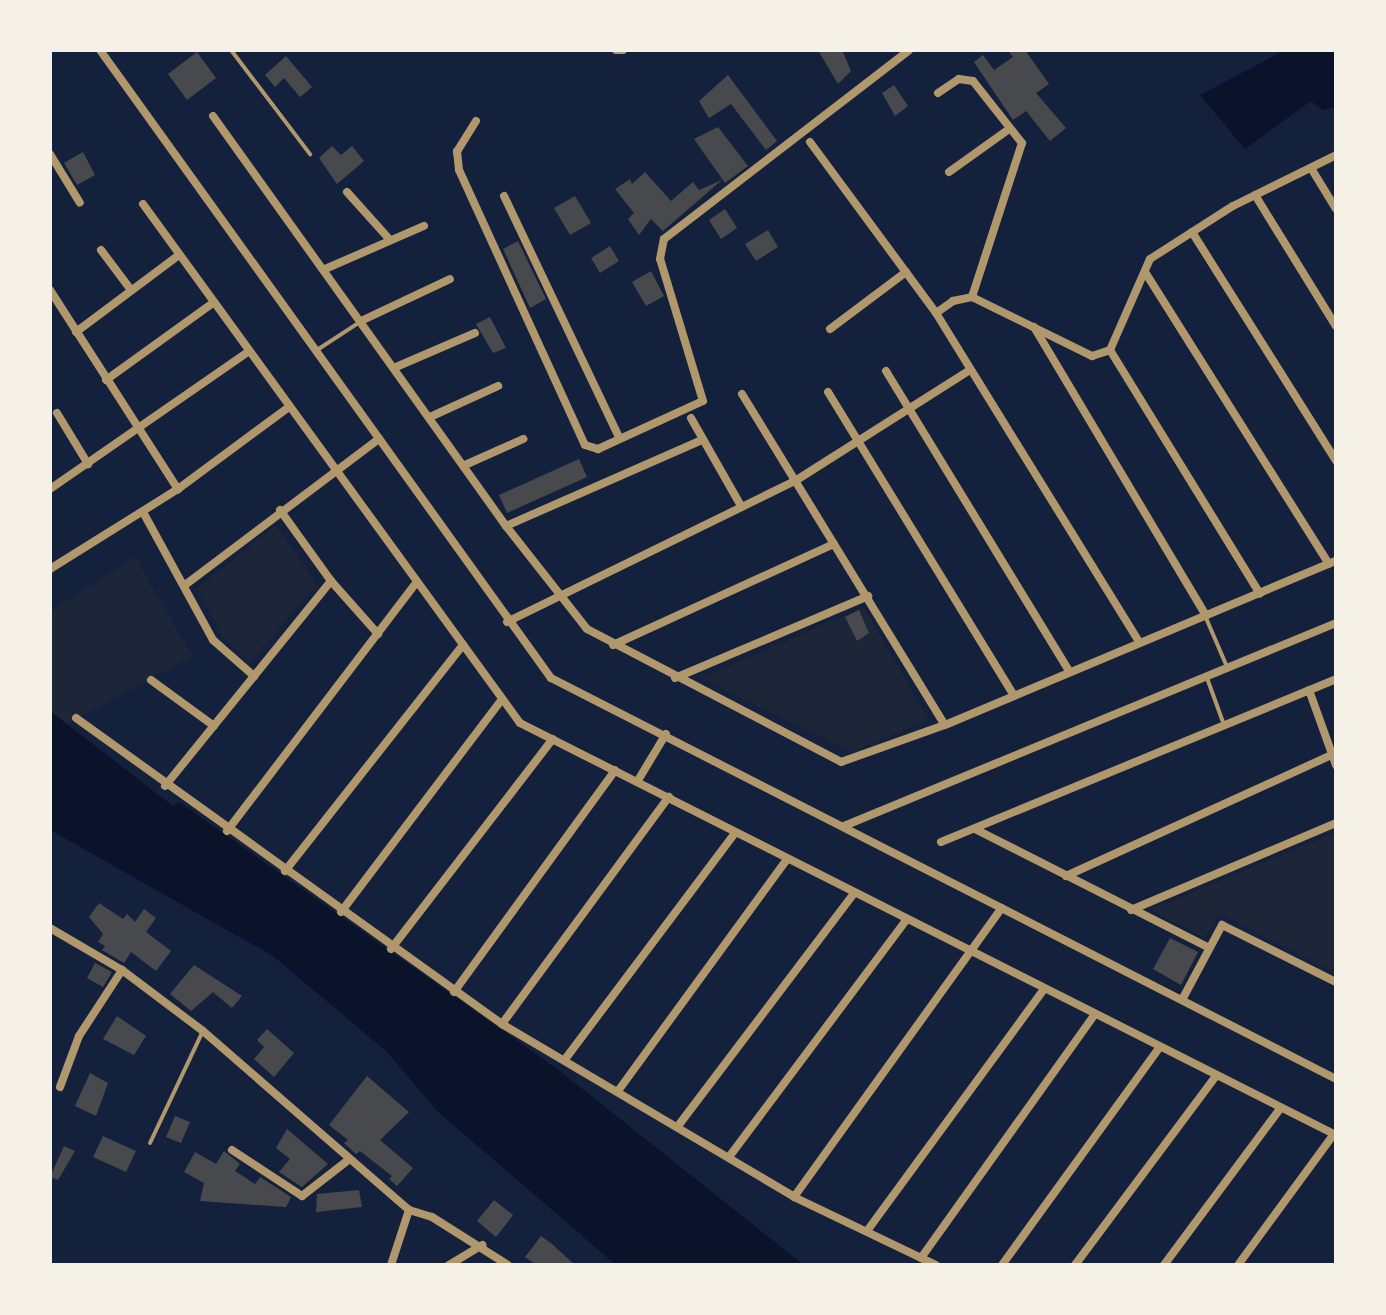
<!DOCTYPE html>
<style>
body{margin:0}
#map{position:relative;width:1386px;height:1315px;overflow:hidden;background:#14213d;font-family:"Source Serif 4",serif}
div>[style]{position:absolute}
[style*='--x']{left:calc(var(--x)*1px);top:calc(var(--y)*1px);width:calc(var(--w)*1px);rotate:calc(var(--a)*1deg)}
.green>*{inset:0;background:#1d2539}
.water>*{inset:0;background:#0b132b}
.building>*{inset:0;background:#48494c}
.service>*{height:4px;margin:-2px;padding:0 2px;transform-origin:2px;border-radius:2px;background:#b1986c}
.minor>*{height:8px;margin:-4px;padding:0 4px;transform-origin:4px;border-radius:4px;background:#b1986c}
span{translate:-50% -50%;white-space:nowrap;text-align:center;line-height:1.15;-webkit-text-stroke:7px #f6f1e7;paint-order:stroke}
.frame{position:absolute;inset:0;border:52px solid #f6f1e7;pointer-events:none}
</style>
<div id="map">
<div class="green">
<div style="clip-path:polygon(276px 525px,317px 585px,250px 662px,222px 636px,198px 588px)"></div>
<div style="clip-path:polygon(135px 557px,192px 656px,67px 724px,50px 711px,50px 612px)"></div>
<div style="clip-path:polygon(864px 607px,929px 720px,851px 752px,701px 678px)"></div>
<div style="clip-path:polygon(1336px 832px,1336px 973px,1220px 914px,1205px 938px,1150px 910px)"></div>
</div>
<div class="water">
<div style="clip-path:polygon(1285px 50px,1336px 50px,1336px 107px,1323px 110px,1311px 101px,1245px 149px,1200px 95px)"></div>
<div style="clip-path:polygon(50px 711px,173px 806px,179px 802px,556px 1068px,804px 1265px,616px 1265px,437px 1111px,387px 1052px,273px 956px,50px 830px)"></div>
</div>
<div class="building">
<div style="clip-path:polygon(818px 50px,842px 50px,851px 71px,838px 84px)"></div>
<div style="clip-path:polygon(1008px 50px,1025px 50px,1049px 84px,1036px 93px,1066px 128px,1050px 141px,1026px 111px,1013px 120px,974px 62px,983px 55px,994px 70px,1013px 57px)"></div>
<div style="clip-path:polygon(197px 52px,216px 78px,187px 100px,168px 74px)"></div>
<div style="clip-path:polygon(286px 56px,312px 87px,300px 97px,284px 78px,275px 87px,265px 75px)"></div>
<div style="clip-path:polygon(728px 75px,777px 141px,766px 150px,731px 104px,709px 118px,699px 101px)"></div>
<div style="clip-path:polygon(894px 85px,908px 106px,895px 116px,882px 93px)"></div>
<div style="clip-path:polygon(718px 127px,748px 166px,725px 183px,694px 139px)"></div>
<div style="clip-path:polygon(332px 146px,341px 155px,352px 146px,364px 161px,337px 184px,319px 158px)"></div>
<div style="clip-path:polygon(83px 152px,95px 175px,77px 185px,64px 163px)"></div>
<div style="clip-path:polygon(645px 172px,671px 201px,693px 182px,699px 190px,722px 180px,663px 231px,651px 219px,639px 235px,628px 219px,634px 213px,615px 189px,630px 179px,632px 184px)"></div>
<div style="clip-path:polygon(575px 196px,591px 223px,570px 235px,554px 208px)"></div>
<div style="clip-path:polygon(725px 209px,737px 228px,721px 239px,709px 220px)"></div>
<div style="clip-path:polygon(768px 230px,778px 247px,756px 261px,745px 244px)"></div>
<div style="clip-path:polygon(518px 241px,546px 299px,530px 308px,503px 249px)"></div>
<div style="clip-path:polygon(610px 246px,619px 261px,600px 273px,591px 258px)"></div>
<div style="clip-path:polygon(651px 271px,664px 296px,646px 306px,632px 282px)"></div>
<div style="clip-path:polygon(490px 317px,506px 348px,493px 353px,476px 324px)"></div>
<div style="clip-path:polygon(579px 459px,587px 477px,507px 513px,499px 495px)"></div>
<div style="clip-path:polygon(859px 610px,869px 633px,857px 641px,845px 617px)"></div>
<div style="clip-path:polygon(99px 903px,123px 919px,127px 914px,135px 922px,144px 909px,156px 918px,146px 932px,171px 951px,156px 971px,131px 952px,124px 963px,102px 950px,105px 946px,98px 942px,103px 934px,89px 917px)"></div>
<div style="clip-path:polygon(1170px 938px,1198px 952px,1181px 985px,1153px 969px)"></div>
<div style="clip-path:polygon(95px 963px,112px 972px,103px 987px,87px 978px)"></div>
<div style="clip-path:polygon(194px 965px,242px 996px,232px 1008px,213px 992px,191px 1011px,170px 994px)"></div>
<div style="clip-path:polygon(117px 1016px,146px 1036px,134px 1055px,103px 1039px)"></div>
<div style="clip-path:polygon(267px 1029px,294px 1053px,274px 1077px,254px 1059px,264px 1047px,257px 1040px)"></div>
<div style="clip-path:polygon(90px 1073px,108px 1083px,96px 1116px,75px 1106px)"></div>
<div style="clip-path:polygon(367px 1076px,409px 1112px,380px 1140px,413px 1168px,397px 1186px,389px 1179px,392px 1176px,360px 1151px,356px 1154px,344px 1143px,348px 1140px,329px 1125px)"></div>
<div style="clip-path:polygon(175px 1116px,190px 1122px,181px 1143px,166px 1137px)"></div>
<div style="clip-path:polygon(287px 1129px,328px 1164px,302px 1187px,279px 1172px,290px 1159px,276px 1148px)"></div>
<div style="clip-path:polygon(103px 1136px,136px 1151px,126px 1172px,93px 1157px)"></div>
<div style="clip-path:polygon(64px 1146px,75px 1151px,58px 1180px,50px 1177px)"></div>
<div style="clip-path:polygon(224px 1151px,240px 1164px,235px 1171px,255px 1184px,260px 1177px,291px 1197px,286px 1207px,200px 1201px,204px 1183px,184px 1172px,195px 1152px,216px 1164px)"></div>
<div style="clip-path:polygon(359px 1190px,362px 1207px,316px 1212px,317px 1194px)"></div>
<div style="clip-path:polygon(494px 1200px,513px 1215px,496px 1237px,477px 1221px)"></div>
<div style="clip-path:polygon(541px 1236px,552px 1244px,575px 1265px,536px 1265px,525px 1257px)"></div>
</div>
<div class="service">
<div style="--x:231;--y:50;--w:131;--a:52.8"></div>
<div style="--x:317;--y:350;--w:51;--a:-33.1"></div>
<div style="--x:1206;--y:618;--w:56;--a:66.7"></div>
<div style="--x:1207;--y:678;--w:50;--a:70.1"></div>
<div style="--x:150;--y:1143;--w:122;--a:-64.7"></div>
</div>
<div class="minor">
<div style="--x:100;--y:50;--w:773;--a:54.32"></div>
<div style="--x:551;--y:678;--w:881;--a:27.06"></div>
<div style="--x:616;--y:50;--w:7;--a:0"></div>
<div style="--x:938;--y:93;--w:25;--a:-34"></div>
<div style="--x:959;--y:79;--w:14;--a:8"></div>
<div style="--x:973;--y:81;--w:79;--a:51.7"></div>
<div style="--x:1022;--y:143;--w:162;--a:108"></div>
<div style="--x:213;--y:116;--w:504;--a:54.45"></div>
<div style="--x:506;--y:526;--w:131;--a:51.8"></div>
<div style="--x:587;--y:629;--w:287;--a:27.6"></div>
<div style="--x:841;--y:762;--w:110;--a:-19.6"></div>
<div style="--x:945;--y:725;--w:424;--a:-22.8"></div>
<div style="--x:476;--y:121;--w:36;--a:122"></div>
<div style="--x:457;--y:151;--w:19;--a:84"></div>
<div style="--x:459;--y:170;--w:302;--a:65.4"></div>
<div style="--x:585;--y:445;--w:14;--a:17"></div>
<div style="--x:598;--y:449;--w:115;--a:-24.6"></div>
<div style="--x:703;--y:401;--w:148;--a:-106.8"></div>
<div style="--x:660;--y:259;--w:20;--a:-79"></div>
<div style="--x:664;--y:239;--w:309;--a:-37.6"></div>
<div style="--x:810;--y:142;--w:212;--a:53.6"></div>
<div style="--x:936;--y:313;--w:387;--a:58.3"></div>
<div style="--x:50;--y:154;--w:57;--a:58.5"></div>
<div style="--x:1311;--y:168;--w:48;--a:58.6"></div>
<div style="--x:949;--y:172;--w:74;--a:-35.6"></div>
<div style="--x:347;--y:192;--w:64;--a:48.1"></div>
<div style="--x:1255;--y:195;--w:154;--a:58.3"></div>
<div style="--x:504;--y:196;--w:267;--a:64.5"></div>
<div style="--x:143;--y:204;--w:641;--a:54.01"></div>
<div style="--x:520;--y:723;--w:914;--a:26.79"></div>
<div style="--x:1192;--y:232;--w:271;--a:57.8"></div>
<div style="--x:101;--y:250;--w:50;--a:53.1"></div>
<div style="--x:325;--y:269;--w:108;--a:-23.5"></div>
<div style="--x:1145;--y:272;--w:345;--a:57.8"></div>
<div style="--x:50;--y:290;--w:237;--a:57.3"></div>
<div style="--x:936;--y:313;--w:21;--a:-35"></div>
<div style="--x:953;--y:301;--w:19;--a:-12"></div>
<div style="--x:972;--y:297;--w:134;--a:26.2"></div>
<div style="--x:1092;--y:356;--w:19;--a:-18"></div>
<div style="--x:1110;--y:350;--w:99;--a:-66.3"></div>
<div style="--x:1150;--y:259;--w:98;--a:-32.6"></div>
<div style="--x:1233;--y:206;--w:115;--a:-26.3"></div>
<div style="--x:363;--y:320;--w:96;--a:-25.2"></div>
<div style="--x:1034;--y:327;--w:336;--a:59.2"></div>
<div style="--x:830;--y:329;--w:95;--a:-36.9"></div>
<div style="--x:76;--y:332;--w:129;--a:-36.8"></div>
<div style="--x:1110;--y:350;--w:286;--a:58.4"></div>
<div style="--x:396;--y:367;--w:86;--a:-23.3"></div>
<div style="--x:886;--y:371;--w:353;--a:58.6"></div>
<div style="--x:106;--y:380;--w:133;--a:-35.8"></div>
<div style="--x:828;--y:392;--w:356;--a:58.5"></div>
<div style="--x:742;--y:394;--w:388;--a:58.5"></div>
<div style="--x:57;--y:413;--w:60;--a:58.7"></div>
<div style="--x:430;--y:417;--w:75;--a:-24.5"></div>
<div style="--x:691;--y:418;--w:101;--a:60.4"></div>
<div style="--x:465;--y:465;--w:64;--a:-24.1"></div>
<div style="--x:50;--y:489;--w:242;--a:-34.7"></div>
<div style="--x:280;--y:510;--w:87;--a:54.3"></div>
<div style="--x:331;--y:581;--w:71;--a:48.4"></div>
<div style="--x:143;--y:512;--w:146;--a:61.3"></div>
<div style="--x:213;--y:640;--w:55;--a:41.3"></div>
<div style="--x:506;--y:526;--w:214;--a:-23.7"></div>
<div style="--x:50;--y:569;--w:151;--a:-32"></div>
<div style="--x:178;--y:489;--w:138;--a:-36.5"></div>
<div style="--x:185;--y:585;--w:243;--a:-37"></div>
<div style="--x:507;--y:622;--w:321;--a:-26.1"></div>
<div style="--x:795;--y:481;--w:207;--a:-32.4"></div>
<div style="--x:613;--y:645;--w:243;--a:-24.6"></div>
<div style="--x:675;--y:678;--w:210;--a:-23"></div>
<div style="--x:151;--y:680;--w:78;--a:36.1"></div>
<div style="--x:1309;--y:690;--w:80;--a:70.2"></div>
<div style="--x:76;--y:718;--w:525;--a:35.69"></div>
<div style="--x:502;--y:1024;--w:339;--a:30.6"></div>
<div style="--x:794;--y:1197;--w:157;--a:25.6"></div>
<div style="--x:637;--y:782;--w:56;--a:-58.9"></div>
<div style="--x:165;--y:786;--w:264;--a:-51"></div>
<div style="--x:844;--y:826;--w:532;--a:-22.42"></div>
<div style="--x:975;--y:829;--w:263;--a:26.9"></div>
<div style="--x:227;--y:831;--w:312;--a:-52.7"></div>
<div style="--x:941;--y:842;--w:427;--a:-22.4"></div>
<div style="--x:285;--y:871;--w:288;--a:-51.8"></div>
<div style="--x:1066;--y:876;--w:292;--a:-24.5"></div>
<div style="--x:1131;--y:910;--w:223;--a:-23"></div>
<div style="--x:341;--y:912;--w:267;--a:-52.9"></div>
<div style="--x:50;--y:928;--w:83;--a:30.3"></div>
<div style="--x:122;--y:970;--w:101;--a:37"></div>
<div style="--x:203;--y:1031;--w:273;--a:41"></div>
<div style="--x:409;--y:1210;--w:24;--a:17"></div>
<div style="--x:432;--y:1217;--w:90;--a:32.3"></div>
<div style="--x:391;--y:949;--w:265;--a:-52.4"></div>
<div style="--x:454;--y:992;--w:274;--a:-54"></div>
<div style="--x:1183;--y:998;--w:83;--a:-61.9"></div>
<div style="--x:1222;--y:925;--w:127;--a:26.6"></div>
<div style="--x:502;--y:1024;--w:282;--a:-53.7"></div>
<div style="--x:566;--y:1058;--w:281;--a:-53.1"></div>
<div style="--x:60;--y:1087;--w:54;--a:-69.6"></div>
<div style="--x:79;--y:1036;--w:79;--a:-56.9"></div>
<div style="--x:618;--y:1091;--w:287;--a:-53.9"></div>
<div style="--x:678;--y:1126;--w:292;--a:-52.9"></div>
<div style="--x:232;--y:1150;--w:84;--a:33.3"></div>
<div style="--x:302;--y:1196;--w:57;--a:-37.9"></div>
<div style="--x:729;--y:1157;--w:297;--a:-53.2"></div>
<div style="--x:794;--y:1197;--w:356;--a:-54.3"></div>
<div style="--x:867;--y:1231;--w:300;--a:-53.8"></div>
<div style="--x:921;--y:1258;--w:300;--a:-54.5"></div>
<div style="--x:391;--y:1265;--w:58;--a:-71.9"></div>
<div style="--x:449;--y:1265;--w:39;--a:-31"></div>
<div style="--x:1002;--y:1265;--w:269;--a:-54.1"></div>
<div style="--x:1075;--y:1265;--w:236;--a:-53.3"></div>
<div style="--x:1164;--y:1265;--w:194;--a:-53.4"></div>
<div style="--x:1238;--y:1265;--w:162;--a:-53.8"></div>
</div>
<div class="frame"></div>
</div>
